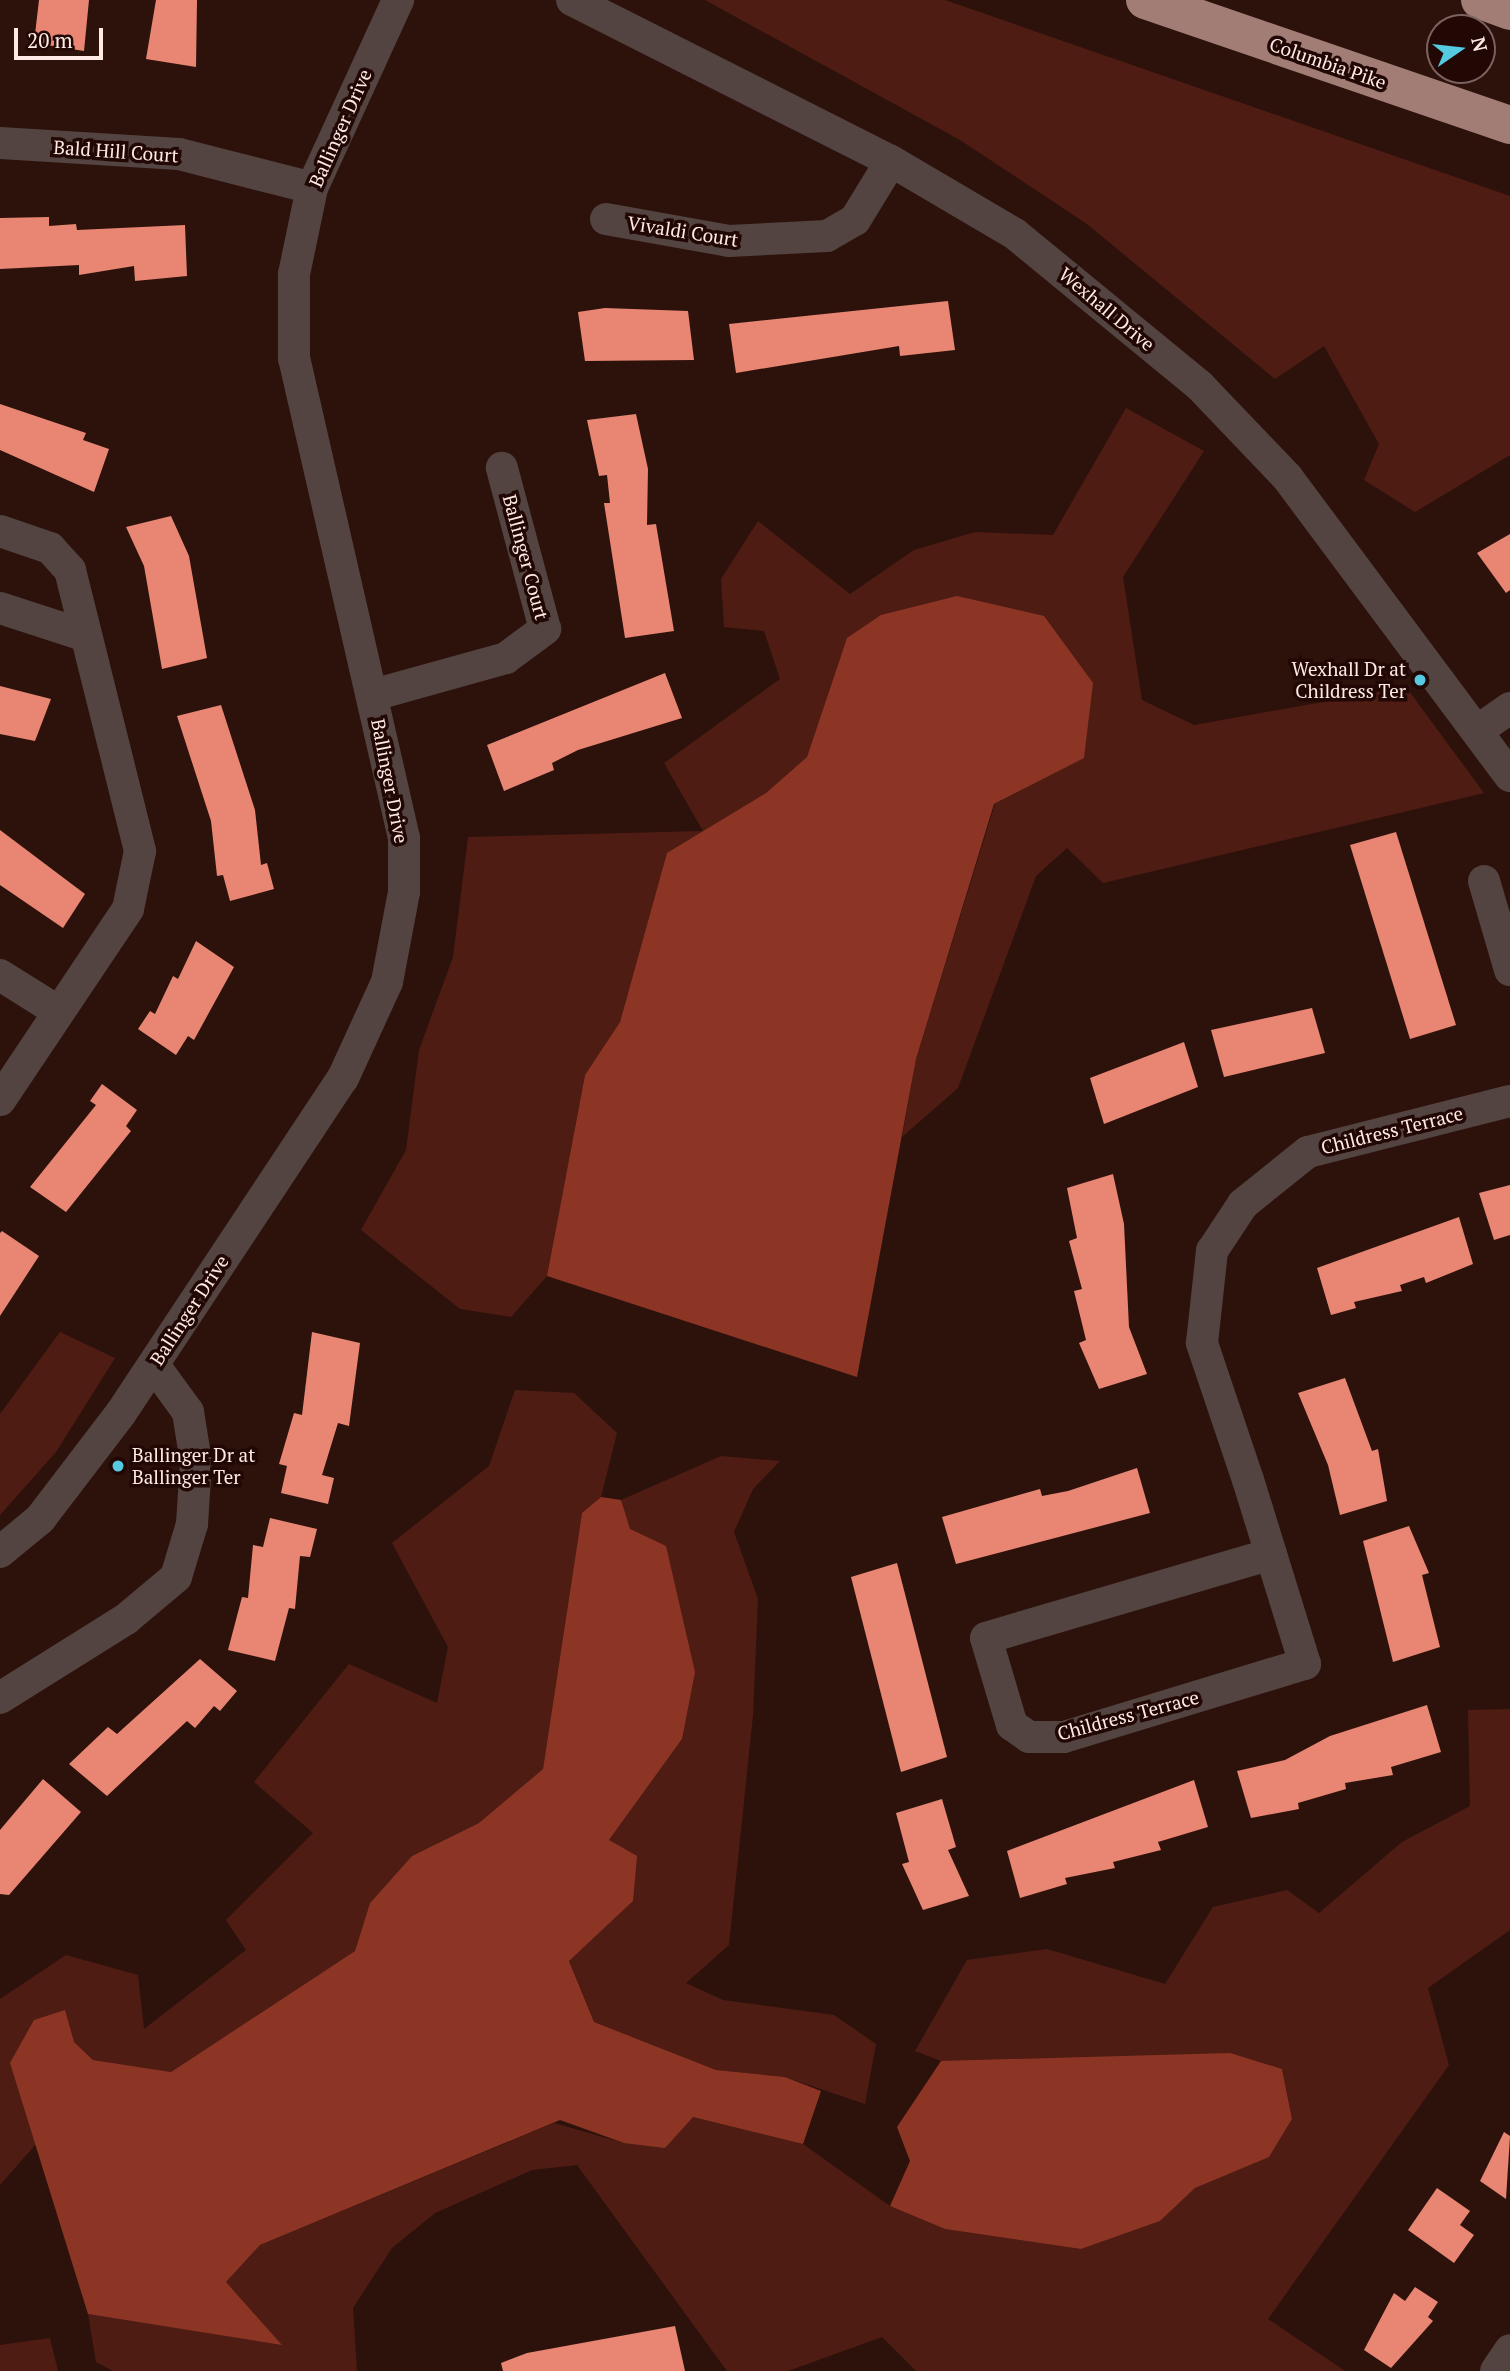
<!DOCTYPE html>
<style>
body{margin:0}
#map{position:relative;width:1510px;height:2371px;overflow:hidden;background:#2d120c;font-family:"PT Serif",serif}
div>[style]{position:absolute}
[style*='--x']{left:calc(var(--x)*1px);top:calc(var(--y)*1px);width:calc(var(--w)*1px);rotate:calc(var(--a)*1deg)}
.green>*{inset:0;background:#4f1c13}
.water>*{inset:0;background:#8d3525}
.building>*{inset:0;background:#e88673}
.minor>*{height:32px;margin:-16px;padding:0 16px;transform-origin:16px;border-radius:16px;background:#534441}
.highway>*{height:38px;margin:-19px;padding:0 19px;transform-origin:19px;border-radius:19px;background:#a17d76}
.dots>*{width:19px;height:19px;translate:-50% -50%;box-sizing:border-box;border:4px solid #220805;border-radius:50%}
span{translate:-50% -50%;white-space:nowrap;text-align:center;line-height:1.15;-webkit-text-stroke:7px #220805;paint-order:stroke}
.street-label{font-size:19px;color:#ffeae6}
.poi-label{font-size:19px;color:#ffeae6}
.right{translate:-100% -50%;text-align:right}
.left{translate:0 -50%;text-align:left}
.north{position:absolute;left:1426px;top:14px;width:70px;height:70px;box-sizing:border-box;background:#220805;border:2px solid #7a625f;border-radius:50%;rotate:76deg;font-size:19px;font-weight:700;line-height:28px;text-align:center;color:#ffeae6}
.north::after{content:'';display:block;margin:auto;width:24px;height:32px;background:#55cae0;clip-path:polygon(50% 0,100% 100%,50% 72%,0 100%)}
.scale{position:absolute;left:14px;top:28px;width:89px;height:32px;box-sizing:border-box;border:4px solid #ffeae6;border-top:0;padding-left:9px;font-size:21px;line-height:24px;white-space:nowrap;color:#ffeae6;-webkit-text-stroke:5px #220805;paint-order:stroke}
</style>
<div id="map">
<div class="green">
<div style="clip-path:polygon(705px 0,945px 0,1510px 196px,1510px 455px,1415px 512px,1364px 480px,1379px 444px,1324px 346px,1275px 379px,1087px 224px,960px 140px)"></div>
<div style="clip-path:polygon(1126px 408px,1204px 451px,1123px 577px,1142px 700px,1194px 725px,1406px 687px,1484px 793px,1103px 883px,1067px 848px,1036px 876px,958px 1088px,902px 1137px,916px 1059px,995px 804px,1083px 758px,847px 639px,807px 757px,766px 793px,667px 854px,620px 1022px,585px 1075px,547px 1276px,511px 1317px,460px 1309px,361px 1230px,406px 1150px,419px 1050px,453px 957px,468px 837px,703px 831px,664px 763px,780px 679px,764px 631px,724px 627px,721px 579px,758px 521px,850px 594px,914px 550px,975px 532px,1053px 535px)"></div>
<div style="clip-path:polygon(60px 1332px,115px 1358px,56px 1452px,0 1515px,0 1414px)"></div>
<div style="clip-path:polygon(515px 1390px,574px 1393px,617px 1433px,601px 1497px,582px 1513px,543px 1769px,479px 1823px,412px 1856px,370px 1903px,355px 1951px,171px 2072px,93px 2060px,74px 2042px,10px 2063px,36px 2144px,0 2185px,0 1999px,66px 1955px,138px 1975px,144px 2029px,246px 1950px,226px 1920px,313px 1833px,254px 1782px,349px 1664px,437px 1703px,448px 1647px,392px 1543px,489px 1466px)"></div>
<div style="clip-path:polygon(721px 1456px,780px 1461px,753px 1489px,734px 1532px,758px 1599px,753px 1715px,729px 1945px,686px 1983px,723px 2000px,834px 2015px,876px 2044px,865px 2104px,785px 2077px,716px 2070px,594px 2022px,569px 1960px,633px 1901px,609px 1840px,682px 1739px,621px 1500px)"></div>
<div style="clip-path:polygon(1510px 1709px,1510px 1930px,1428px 1988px,1449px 2065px,1268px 2319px,1345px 2371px,916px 2371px,882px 2337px,788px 2371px,727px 2371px,577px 2165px,532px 2170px,435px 2213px,392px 2248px,353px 2308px,357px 2371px,113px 2371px,96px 2362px,88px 2314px,281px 2344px,226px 2282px,260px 2245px,554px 2123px,624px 2143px,693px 2117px,803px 2144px,890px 2206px,945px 2229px,1081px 2249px,1160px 2221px,1195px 2188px,1269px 2156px,1292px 2119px,1282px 2069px,941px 2061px,915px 2051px,967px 1960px,1047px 1949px,1165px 1984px,1213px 1907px,1287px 1890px,1319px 1913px,1402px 1842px,1470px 1806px,1468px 1710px)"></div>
<div style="clip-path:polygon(50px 2338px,58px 2371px,0 2371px,0 2345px)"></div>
</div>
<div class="water">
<div style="clip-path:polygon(957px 596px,1044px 616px,1093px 683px,1084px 758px,994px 804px,916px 1059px,857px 1377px,547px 1276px,585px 1075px,620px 1022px,667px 853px,766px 793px,807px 757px,847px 638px,881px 615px)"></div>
<div style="clip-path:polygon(601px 1497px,621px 1500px,630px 1529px,666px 1546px,695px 1672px,682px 1739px,609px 1840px,637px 1856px,633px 1901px,569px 1961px,594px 2022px,716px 2070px,785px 2077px,821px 2091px,803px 2144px,693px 2117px,665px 2148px,624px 2143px,560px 2120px,260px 2245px,226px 2282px,282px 2345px,88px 2314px,10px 2063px,34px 2020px,65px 2010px,74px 2042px,93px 2060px,171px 2072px,355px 1951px,370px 1903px,412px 1856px,479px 1823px,543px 1769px,582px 1513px)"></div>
<div style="clip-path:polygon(1230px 2053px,1282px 2069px,1292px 2119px,1269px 2157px,1195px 2188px,1160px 2221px,1081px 2249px,945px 2229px,890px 2206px,910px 2161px,897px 2127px,941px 2061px)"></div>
</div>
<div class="building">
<div style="clip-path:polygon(39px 0,89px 0,84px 51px,34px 43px)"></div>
<div style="clip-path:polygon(156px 0,197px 0,196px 67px,146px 59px)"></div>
<div style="clip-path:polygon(49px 217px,49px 226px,76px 224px,77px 230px,185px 225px,187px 276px,135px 281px,134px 266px,79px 275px,79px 265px,0 269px,0 218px)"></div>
<div style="clip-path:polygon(948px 301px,955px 350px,900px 356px,899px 346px,736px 373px,729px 324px)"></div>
<div style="clip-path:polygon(605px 308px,688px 311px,694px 360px,585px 361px,578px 312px)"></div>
<div style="clip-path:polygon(0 404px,86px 433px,83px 440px,109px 449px,94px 492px,0 450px)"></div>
<div style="clip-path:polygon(636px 414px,648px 469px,647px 525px,656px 524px,674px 631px,625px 638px,604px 503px,610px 503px,607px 475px,599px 476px,587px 420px)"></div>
<div style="clip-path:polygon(171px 516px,189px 556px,207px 658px,162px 669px,144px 566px,126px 527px)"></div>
<div style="clip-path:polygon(1510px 534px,1510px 590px,1506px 593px,1477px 553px)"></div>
<div style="clip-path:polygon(665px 673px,682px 718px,578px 750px,552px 763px,554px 770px,504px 791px,487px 745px)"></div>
<div style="clip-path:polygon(0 686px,51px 699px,35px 741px,0 734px)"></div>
<div style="clip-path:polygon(221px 705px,255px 810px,261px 865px,267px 863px,274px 889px,230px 901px,223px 875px,217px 876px,211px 821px,177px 716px)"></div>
<div style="clip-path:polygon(0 830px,85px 894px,63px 928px,0 885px)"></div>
<div style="clip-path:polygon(1396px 832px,1456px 1025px,1410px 1039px,1350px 845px)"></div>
<div style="clip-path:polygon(196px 941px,234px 967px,194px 1040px,188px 1036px,176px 1055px,138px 1029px,150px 1011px,155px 1014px,173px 976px,178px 979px)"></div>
<div style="clip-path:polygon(1312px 1008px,1325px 1053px,1224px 1077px,1211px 1030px)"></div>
<div style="clip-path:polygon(1184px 1042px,1198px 1087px,1104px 1124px,1090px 1078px)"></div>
<div style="clip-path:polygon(102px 1084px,137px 1110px,126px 1126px,131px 1131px,66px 1212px,30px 1187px,96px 1105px,90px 1101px)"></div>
<div style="clip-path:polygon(1113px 1174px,1124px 1224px,1129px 1327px,1147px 1374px,1099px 1389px,1079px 1343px,1086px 1340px,1074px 1291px,1082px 1289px,1069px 1241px,1077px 1238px,1067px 1188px)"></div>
<div style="clip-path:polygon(1510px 1185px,1510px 1235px,1494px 1240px,1479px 1193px)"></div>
<div style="clip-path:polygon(1459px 1217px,1473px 1264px,1426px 1283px,1424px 1277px,1400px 1285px,1402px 1291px,1354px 1302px,1356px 1308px,1331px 1315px,1317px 1268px)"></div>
<div style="clip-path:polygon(2px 1231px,39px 1256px,0 1316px,0 1233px)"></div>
<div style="clip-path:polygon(312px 1332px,360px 1343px,349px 1426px,338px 1423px,322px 1475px,334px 1478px,328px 1504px,281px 1493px,287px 1466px,279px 1464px,294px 1413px,302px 1415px)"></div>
<div style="clip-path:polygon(1345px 1378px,1372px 1451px,1378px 1449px,1387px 1501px,1340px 1515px,1328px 1465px,1298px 1393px)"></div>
<div style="clip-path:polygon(1137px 1468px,1150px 1513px,956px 1564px,942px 1517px,1040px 1489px,1042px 1496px,1068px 1491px)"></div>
<div style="clip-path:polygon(270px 1518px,317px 1529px,310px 1557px,300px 1556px,295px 1609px,289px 1608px,275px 1661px,228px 1650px,242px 1597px,248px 1598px,253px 1545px,263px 1547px)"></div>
<div style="clip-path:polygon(1409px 1526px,1429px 1573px,1422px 1575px,1440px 1647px,1393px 1662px,1363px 1541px)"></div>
<div style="clip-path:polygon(897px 1563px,947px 1757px,901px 1772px,851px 1577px)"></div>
<div style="clip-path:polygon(200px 1659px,237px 1691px,220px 1711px,214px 1706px,195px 1728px,187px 1721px,107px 1796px,69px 1764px,108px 1727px,117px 1734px)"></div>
<div style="clip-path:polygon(1427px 1705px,1441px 1752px,1391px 1767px,1393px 1775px,1345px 1783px,1346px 1789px,1298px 1803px,1299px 1809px,1251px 1818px,1237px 1771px,1285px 1760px,1330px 1736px)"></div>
<div style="clip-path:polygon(43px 1779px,81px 1812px,9px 1895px,0 1894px,0 1830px)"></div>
<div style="clip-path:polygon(1194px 1780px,1208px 1827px,1158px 1842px,1161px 1850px,1113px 1862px,1115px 1868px,1065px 1878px,1067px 1884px,1020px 1898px,1007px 1851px)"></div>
<div style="clip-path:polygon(942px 1799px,956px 1847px,948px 1850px,969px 1896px,923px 1910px,902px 1864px,909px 1862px,896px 1813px)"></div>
<div style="clip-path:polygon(1504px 2132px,1510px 2136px,1506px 2199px,1480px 2181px)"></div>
<div style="clip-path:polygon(1437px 2188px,1470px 2211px,1460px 2225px,1474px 2235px,1454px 2263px,1408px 2230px)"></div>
<div style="clip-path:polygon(1415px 2287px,1438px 2302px,1428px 2317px,1433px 2321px,1391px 2368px,1364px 2350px,1394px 2293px,1405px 2301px)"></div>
<div style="clip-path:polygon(675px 2326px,685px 2371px,503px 2371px,501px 2363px,527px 2353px)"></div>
</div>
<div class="minor">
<div style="--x:572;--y:0;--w:357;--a:26.8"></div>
<div style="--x:891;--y:161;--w:144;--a:30.5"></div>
<div style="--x:1015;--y:234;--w:239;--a:39.4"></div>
<div style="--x:1200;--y:386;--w:126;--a:46.3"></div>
<div style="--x:1287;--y:477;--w:373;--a:53.3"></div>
<div style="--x:0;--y:143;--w:179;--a:3.5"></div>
<div style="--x:179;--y:154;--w:137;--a:14.3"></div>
<div style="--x:606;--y:219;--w:125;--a:10.1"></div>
<div style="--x:729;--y:241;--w:98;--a:-2.9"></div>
<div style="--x:827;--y:236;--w:32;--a:-30"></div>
<div style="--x:855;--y:220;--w:69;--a:-58.6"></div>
<div style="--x:0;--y:531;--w:53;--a:18.8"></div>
<div style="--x:50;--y:548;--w:30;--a:48"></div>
<div style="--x:70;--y:570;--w:290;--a:76"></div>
<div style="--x:140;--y:851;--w:59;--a:101.7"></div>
<div style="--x:128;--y:909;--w:230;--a:123.8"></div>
<div style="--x:0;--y:608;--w:90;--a:18"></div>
<div style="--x:373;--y:695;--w:138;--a:-15.5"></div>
<div style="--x:506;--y:658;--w:49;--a:-36.6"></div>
<div style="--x:545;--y:629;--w:167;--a:-105"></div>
<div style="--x:1477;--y:731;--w:40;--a:-34.9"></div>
<div style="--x:1484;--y:881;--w:93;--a:73.7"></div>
<div style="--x:0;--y:975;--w:66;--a:32"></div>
<div style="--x:0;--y:1552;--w:52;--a:-39.5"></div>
<div style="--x:40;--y:1519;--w:133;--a:-52.6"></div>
<div style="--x:121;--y:1413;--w:402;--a:-56.5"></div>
<div style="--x:343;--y:1078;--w:106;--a:-65.4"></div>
<div style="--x:387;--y:982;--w:92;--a:-79.3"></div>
<div style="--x:404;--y:892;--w:54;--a:-90"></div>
<div style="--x:404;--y:838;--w:491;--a:-102.9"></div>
<div style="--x:294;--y:359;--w:85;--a:-90"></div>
<div style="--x:294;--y:274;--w:88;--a:-78.2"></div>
<div style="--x:312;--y:188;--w:207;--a:-65.4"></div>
<div style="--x:1271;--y:1554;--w:297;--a:163.6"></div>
<div style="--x:986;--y:1638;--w:91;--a:73.4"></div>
<div style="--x:1012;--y:1725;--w:21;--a:35"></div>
<div style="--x:1029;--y:1737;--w:35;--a:0"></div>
<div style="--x:1064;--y:1737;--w:252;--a:-16.9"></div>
<div style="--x:1305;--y:1664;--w:193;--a:-107.2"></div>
<div style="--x:1248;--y:1480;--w:145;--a:-108.6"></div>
<div style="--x:1202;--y:1343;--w:93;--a:-83.8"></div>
<div style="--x:1212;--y:1251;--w:56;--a:-56.6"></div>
<div style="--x:1243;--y:1204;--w:83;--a:-38.7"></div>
<div style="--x:1308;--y:1152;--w:208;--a:-14.2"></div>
<div style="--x:0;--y:1698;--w:149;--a:-32.1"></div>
<div style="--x:126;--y:1619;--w:65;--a:-40"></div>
<div style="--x:176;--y:1577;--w:55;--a:-73.2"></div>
<div style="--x:192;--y:1524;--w:62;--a:-86.3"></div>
<div style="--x:196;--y:1462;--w:51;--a:-99.1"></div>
<div style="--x:188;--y:1412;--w:58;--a:-125.9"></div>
<div style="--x:1496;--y:2371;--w:25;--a:-56"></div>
</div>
<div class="highway">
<div style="--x:1145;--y:0;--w:386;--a:18.9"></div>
<div style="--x:1480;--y:0;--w:32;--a:20"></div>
</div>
<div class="dots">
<div style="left:1420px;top:680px;background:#55cae0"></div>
<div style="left:118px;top:1466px;background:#55cae0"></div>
</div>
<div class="street-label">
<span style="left:1328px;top:63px;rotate:19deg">Columbia Pike</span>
<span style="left:340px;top:128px;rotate:-66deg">Ballinger Drive</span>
<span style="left:116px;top:151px;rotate:4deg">Bald Hill Court</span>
<span style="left:683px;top:231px;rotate:9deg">Vivaldi Court</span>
<span style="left:1107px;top:309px;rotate:40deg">Wexhall Drive</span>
<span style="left:526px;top:557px;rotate:75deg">Ballinger Court</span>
<span style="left:390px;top:781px;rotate:79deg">Ballinger Drive</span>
<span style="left:1392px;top:1130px;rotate:-14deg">Childress Terrace</span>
<span style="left:189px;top:1310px;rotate:-57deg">Ballinger Drive</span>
<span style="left:1128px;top:1715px;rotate:-15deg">Childress Terrace</span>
</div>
<div class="poi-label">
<span class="right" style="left:1406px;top:680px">Wexhall Dr at<br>Childress Ter</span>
<span class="left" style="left:132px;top:1466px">Ballinger Dr at<br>Ballinger Ter</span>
</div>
<div class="north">N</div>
<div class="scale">20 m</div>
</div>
